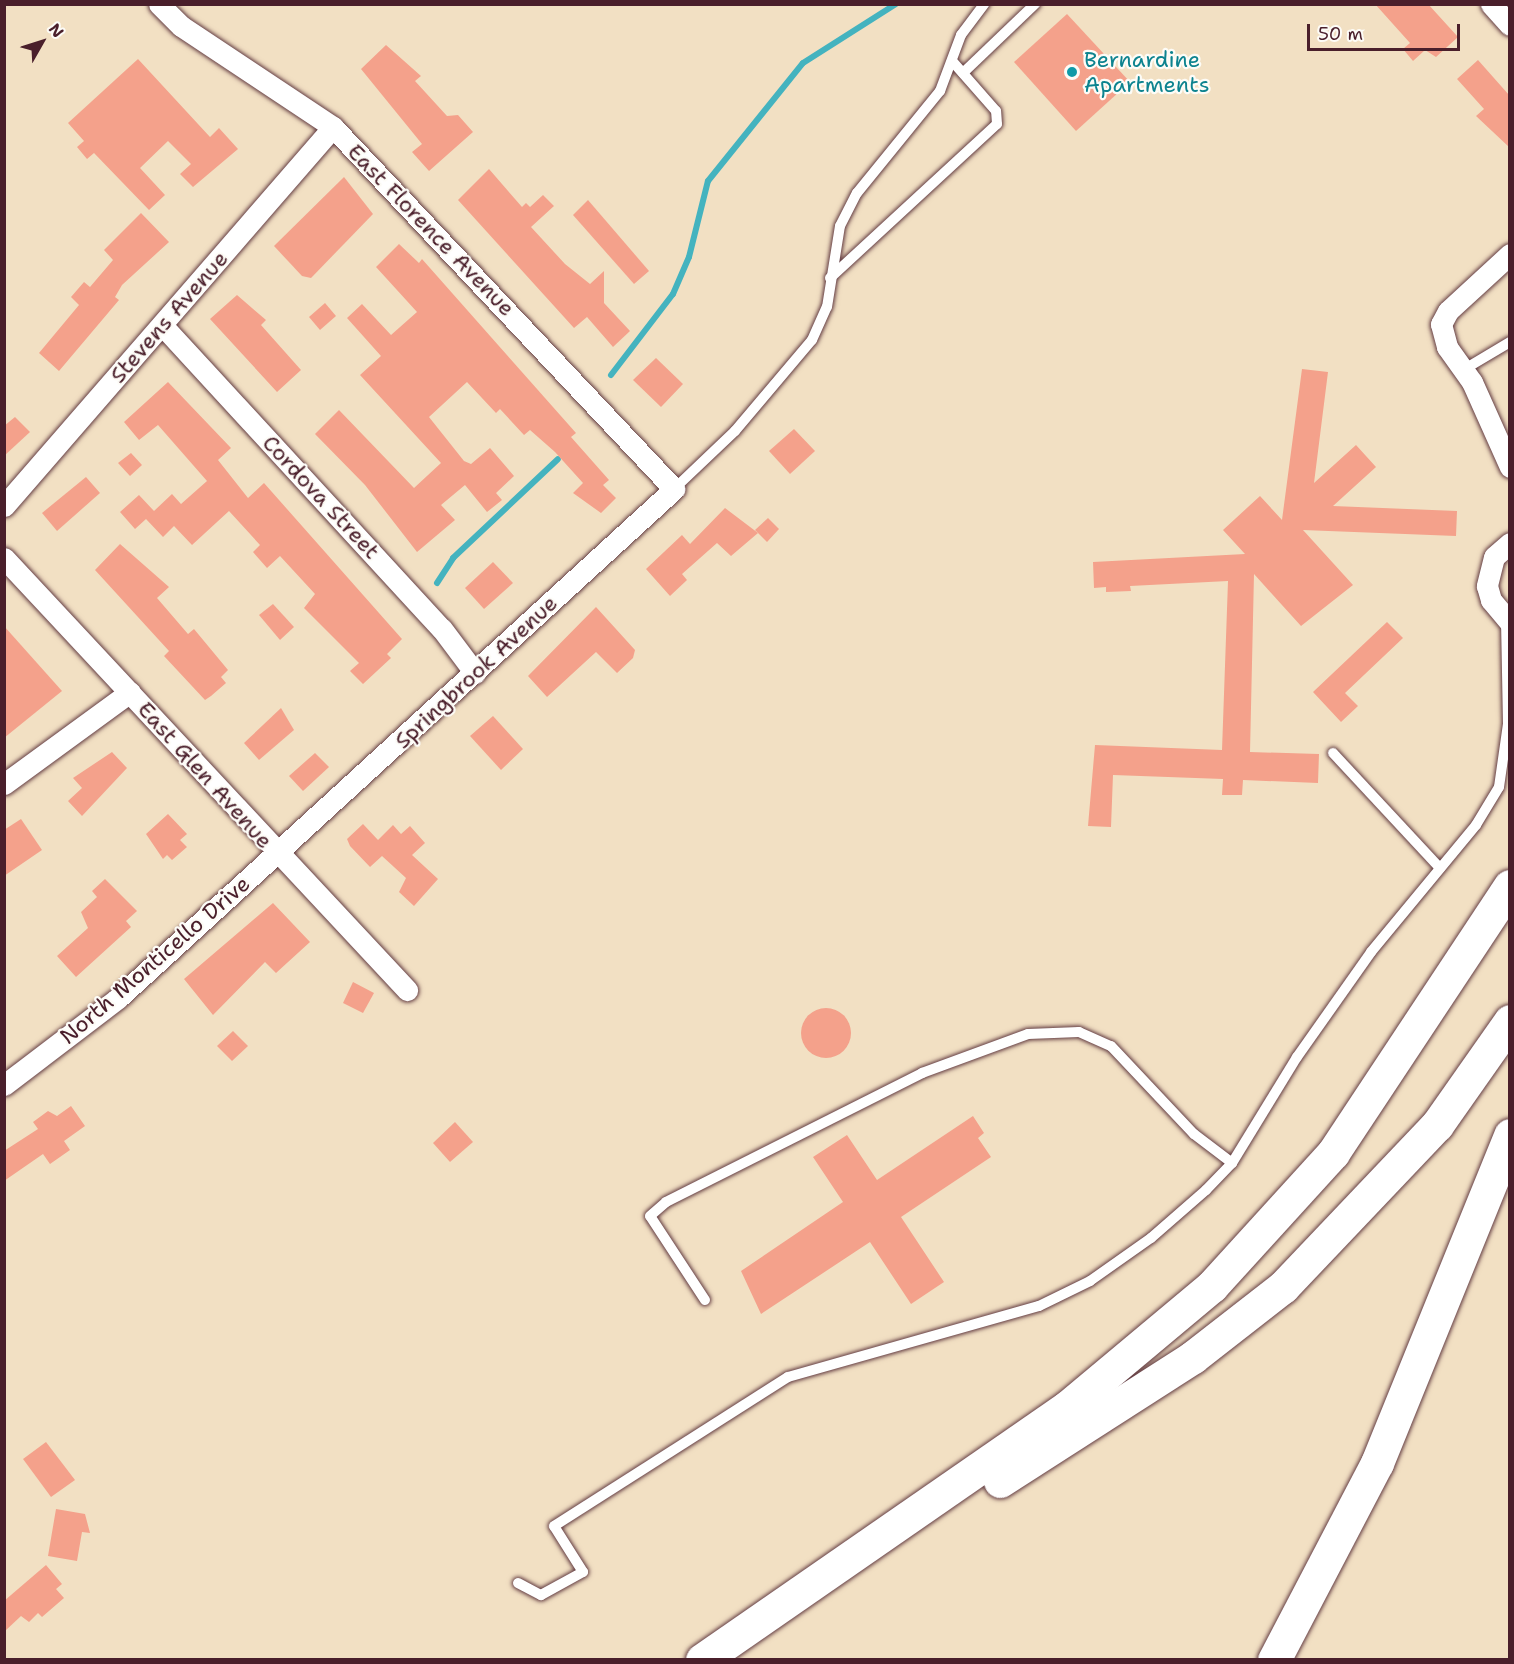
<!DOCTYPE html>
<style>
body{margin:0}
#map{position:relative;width:1514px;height:1664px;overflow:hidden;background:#f2e0c3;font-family:"Shantell Sans",sans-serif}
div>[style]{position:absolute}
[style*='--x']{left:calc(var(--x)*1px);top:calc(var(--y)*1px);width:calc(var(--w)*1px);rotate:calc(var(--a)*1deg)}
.stream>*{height:6px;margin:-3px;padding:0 3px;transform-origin:3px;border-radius:3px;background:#44b3bf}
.building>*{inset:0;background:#f4a18b}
.round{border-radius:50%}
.roads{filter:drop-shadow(0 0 2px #633c42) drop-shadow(0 0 2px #633c42)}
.lane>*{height:10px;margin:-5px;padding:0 5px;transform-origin:5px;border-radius:5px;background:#fff}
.street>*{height:21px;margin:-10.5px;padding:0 10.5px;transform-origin:10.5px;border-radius:10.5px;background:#fff}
.highway>*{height:33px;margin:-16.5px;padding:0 16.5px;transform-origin:16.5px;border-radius:16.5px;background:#fff}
.dots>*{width:16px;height:16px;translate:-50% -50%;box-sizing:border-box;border:3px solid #fdfcf7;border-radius:50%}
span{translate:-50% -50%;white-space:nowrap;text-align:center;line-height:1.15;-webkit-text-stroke:4.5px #fdfcf7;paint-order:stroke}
.culture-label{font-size:22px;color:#0d838f}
.left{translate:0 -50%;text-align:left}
.street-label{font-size:22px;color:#4a1f2b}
.frame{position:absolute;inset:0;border:6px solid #4a1f2b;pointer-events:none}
.north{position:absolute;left:12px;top:12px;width:60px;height:60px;-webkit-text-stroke:4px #fdfcf7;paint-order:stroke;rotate:51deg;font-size:16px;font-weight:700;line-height:24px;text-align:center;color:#4a1f2b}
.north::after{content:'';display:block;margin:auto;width:21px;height:27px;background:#4a1f2b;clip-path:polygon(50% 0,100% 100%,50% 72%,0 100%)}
.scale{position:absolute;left:1307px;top:24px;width:153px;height:27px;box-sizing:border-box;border:3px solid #4a1f2b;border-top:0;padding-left:8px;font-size:18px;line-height:21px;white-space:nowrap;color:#4a1f2b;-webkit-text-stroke:4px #fdfcf7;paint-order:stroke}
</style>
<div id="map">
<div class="stream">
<div style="--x:611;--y:375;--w:102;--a:-52.6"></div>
<div style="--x:673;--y:294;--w:40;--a:-66.6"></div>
<div style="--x:689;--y:257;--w:78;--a:-76"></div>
<div style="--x:708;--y:181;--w:151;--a:-51.2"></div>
<div style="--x:803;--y:63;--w:110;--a:-32.4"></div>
<div style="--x:437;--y:583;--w:30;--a:-57"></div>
<div style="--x:453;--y:558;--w:144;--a:-43.3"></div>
</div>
<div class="building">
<div style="clip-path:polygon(1375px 4px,1428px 4px,1458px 37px,1436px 57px,1425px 50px,1413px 61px,1403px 49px,1410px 43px)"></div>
<div style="clip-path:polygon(1067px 14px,1130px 82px,1076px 131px,1014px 62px)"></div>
<div style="clip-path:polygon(386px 45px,421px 76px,415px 81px,447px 116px,458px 115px,473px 132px,429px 171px,412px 152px,422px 144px,361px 69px)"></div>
<div style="clip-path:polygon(138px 59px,210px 137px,219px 128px,238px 149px,193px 187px,180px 174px,191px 164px,168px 141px,140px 168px,165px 195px,149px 210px,94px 153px,87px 159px,77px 147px,84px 141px,68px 123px)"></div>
<div style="clip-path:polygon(1478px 60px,1509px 95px,1509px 147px,1476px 116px,1484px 109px,1457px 79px)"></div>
<div style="clip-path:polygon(489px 169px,522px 207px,526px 203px,530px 207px,543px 195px,554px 206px,531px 227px,565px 264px,590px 284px,604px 271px,604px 303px,630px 331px,613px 347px,587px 317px,574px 328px,458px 200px)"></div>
<div style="clip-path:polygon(344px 177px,373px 214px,311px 278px,302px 276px,274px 246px)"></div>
<div style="clip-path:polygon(588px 200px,649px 271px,634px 284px,573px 215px)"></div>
<div style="clip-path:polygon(141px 213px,169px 242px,122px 285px,115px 297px,119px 300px,59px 371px,39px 353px,79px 305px,71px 297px,84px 282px,90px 287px,113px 260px,104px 250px)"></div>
<div style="clip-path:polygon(399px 244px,419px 263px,422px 259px,576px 433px,571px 437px,609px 480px,603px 485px,616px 498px,601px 513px,573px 493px,583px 483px,555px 452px,530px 430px,524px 435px,500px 409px,496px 413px,467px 382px,429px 417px,464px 461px,471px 464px,490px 448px,514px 476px,496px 493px,502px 500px,487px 512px,465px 485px,441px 505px,455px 520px,417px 552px,365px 485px,315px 434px,339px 410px,414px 488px,441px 463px,360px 375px,381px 356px,347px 318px,362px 304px,391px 335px,417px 312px,376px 267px)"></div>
<div style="clip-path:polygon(237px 295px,266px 320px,261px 325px,301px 370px,277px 392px,210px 319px)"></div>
<div style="clip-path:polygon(325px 303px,336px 316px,320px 330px,309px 317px)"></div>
<div style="clip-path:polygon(656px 358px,683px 384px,661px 407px,633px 380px)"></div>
<div style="clip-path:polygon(1302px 369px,1328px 372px,1314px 483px,1356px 445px,1376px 467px,1333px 506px,1457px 511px,1456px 536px,1303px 530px,1353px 585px,1301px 626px,1254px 574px,1250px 752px,1319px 754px,1318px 783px,1243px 780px,1242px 795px,1222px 795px,1223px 779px,1113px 775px,1111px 827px,1088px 826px,1095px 745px,1222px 750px,1228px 581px,1130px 586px,1131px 591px,1106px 592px,1106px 587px,1094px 588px,1093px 562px,1245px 554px,1223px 530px,1260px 496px,1282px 520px)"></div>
<div style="clip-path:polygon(168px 382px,231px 448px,218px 460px,248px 498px,264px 483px,402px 639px,387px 654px,391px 658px,363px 684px,350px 671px,359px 663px,304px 608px,315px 594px,280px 556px,267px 568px,253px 552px,260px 545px,229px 511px,192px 545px,174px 526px,163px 537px,146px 519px,135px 529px,120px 512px,139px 495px,154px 511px,172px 494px,181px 504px,207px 481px,158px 425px,139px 440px,124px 422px)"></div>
<div style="clip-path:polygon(15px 417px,30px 432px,4px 456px,4px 426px)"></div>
<div style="clip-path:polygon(794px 429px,815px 451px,790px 474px,769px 451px)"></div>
<div style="clip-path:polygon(131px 453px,142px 465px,130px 476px,118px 463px)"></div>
<div style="clip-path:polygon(86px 477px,100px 493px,57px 531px,42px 513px)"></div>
<div style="clip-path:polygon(725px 508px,758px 533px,731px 556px,717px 543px,682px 574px,687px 580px,670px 596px,646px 569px,682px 535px,690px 544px)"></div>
<div style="clip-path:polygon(768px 518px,779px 529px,767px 542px,755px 530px)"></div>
<div style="clip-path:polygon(120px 544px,169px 587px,157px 598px,188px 634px,194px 629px,228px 670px,221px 677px,226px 683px,211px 696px,205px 700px,164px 656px,169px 651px,95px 570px)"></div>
<div style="clip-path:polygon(493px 562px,513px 583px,484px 609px,465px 588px)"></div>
<div style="clip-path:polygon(273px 604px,294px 627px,280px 640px,259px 615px)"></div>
<div style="clip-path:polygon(596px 607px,635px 650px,633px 658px,617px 673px,596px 652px,547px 697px,528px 676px)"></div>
<div style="clip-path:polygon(1387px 622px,1403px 638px,1345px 693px,1358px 706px,1341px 722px,1313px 692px)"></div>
<div style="clip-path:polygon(4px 626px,62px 691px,4px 738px)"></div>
<div style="clip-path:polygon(281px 708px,294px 730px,259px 760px,244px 743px)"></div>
<div style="clip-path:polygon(493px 716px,523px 749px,501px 770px,470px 736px)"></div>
<div style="clip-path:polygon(112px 752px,127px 768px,82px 816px,68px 801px,82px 788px,73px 778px)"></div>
<div style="clip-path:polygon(315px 753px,329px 767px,303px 791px,289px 776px)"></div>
<div style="clip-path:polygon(168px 814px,187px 834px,180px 840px,187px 847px,172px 860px,167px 855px,163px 859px,146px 834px)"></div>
<div style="clip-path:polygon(21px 819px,42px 850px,4px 876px,4px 830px)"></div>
<div style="clip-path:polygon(363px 824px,378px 840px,393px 825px,401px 834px,410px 826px,425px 843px,412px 855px,438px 879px,414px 906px,399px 892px,406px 878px,382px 856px,370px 867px,350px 846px,347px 839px)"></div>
<div style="clip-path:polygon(105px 879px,137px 911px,126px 921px,131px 927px,76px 977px,57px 956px,88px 928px,81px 912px,97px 897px,92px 891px)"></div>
<div style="clip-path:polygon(273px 903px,310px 942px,276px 973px,265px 962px,213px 1015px,184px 979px)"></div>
<div style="clip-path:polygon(353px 982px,374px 993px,363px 1013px,343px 1003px)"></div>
<div class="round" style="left:801px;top:1008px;width:50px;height:50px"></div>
<div style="clip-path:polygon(233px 1031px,248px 1046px,232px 1061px,217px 1046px)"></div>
<div style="clip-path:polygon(71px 1106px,85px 1126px,64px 1141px,70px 1150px,50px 1164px,43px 1154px,4px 1181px,4px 1151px,38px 1129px,33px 1122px,48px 1111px,57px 1116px)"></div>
<div style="clip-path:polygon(973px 1116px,984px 1133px,978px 1138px,991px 1157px,901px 1217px,944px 1282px,911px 1304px,870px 1242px,761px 1314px,741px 1271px,843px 1202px,813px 1157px,847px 1135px,877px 1180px)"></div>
<div style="clip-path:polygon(455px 1122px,473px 1142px,450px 1162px,433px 1143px)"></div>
<div style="clip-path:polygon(46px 1442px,75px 1480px,51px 1497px,23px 1459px)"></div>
<div style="clip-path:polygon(56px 1509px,85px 1514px,90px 1533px,82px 1532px,77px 1561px,48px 1556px)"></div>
<div style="clip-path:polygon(46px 1565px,62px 1584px,56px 1589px,64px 1598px,42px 1617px,38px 1613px,29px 1622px,21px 1616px,4px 1632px,4px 1601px)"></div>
</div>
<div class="roads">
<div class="lane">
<div style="--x:963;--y:73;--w:100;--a:-43.8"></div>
<div style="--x:830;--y:278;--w:227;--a:-42.7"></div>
<div style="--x:997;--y:124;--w:13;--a:-94"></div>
<div style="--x:996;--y:111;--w:67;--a:-131.3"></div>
<div style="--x:1463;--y:370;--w:55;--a:-30.8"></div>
<div style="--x:674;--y:489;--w:84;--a:-43.6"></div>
<div style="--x:735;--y:431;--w:119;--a:-49.8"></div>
<div style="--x:812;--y:340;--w:36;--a:-66"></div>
<div style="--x:827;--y:307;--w:82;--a:-80.9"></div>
<div style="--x:840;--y:226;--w:37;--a:-63"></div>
<div style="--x:857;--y:193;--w:132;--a:-50.9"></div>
<div style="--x:940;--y:91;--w:60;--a:-69.4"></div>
<div style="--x:961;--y:35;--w:39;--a:-53"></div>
<div style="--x:1333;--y:753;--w:157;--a:47.1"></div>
<div style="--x:705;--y:1300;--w:100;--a:-123.2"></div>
<div style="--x:650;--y:1216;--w:21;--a:-41"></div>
<div style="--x:666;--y:1202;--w:287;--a:-26.7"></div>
<div style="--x:922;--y:1073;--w:113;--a:-20.2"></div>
<div style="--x:1028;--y:1034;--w:51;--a:-2.2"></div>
<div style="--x:1079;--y:1032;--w:35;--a:24"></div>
<div style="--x:1111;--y:1046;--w:121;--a:46.7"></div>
<div style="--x:1194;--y:1134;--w:48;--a:37.3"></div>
<div style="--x:518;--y:1583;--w:26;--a:28"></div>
<div style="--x:541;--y:1595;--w:48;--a:-28.7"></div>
<div style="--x:583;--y:1572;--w:54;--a:-122.2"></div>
<div style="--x:554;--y:1526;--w:277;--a:-32.5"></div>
<div style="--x:788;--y:1377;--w:261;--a:-15.8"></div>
<div style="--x:1039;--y:1306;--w:57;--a:-26.1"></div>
<div style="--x:1090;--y:1281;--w:75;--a:-35.2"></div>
<div style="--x:1151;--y:1238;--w:73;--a:-41.1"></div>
<div style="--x:1206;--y:1190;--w:37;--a:-46"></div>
<div style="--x:1232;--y:1163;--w:124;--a:-58.5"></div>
<div style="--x:1297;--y:1057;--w:128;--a:-54.8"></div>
<div style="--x:1371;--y:952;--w:165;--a:-50.4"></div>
<div style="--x:1476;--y:825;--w:44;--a:-58.8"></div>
<div style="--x:1499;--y:787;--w:64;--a:-81.9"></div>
<div style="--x:1508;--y:724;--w:103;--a:-91.1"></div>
</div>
<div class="street">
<div style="--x:1491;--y:4;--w:28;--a:48"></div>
<div style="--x:1510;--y:254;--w:84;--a:137.4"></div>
<div style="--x:1448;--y:311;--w:15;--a:118"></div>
<div style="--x:1441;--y:324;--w:24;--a:75"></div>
<div style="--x:1447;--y:347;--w:43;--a:54.5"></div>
<div style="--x:1472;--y:382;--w:93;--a:65.9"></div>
<div style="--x:162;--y:325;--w:413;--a:47.4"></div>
<div style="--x:442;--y:629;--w:55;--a:53.1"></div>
<div style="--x:4;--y:506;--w:502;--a:-49.04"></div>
<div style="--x:1510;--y:543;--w:21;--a:139"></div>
<div style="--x:1494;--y:557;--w:30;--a:104"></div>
<div style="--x:1487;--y:586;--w:15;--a:74"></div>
<div style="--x:1491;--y:600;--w:30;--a:50"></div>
<div style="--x:4;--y:558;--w:591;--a:46.99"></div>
<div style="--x:4;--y:784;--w:156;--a:-36.1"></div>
<div style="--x:4;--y:1085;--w:143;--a:-37.3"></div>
<div style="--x:118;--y:998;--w:754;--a:-42.47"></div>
<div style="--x:674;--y:489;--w:497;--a:-133.3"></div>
<div style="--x:333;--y:127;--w:182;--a:-146.4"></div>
<div style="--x:181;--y:26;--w:31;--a:-135"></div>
</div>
<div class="highway">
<div style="--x:1000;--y:1481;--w:229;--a:-32.7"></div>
<div style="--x:1193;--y:1357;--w:114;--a:-37.9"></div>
<div style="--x:1283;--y:1287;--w:224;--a:-46.5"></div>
<div style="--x:1437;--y:1125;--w:127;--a:-54.9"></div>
<div style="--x:702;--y:1660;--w:443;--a:-34.7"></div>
<div style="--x:1066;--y:1408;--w:190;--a:-39.9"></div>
<div style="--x:1212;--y:1286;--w:180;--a:-47.7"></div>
<div style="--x:1333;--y:1153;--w:320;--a:-56.5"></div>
<div style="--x:1274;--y:1660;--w:222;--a:-62.4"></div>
<div style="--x:1377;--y:1463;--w:354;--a:-67.9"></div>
</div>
</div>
<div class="dots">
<div style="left:1072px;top:72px;background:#0f9aa8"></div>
</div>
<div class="culture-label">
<span class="left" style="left:1084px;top:72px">Bernardine<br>Apartments</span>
</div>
<div class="street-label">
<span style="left:431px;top:230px;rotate:46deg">East Florence Avenue</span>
<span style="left:169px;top:317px;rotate:-49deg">Stevens Avenue</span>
<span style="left:321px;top:497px;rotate:47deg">Cordova Street</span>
<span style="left:476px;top:672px;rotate:-43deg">Springbrook Avenue</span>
<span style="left:205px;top:775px;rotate:48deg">East Glen Avenue</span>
<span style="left:155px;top:960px;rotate:-41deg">North Monticello Drive</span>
</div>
<div class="frame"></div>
<div class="north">N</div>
<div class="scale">50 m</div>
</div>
